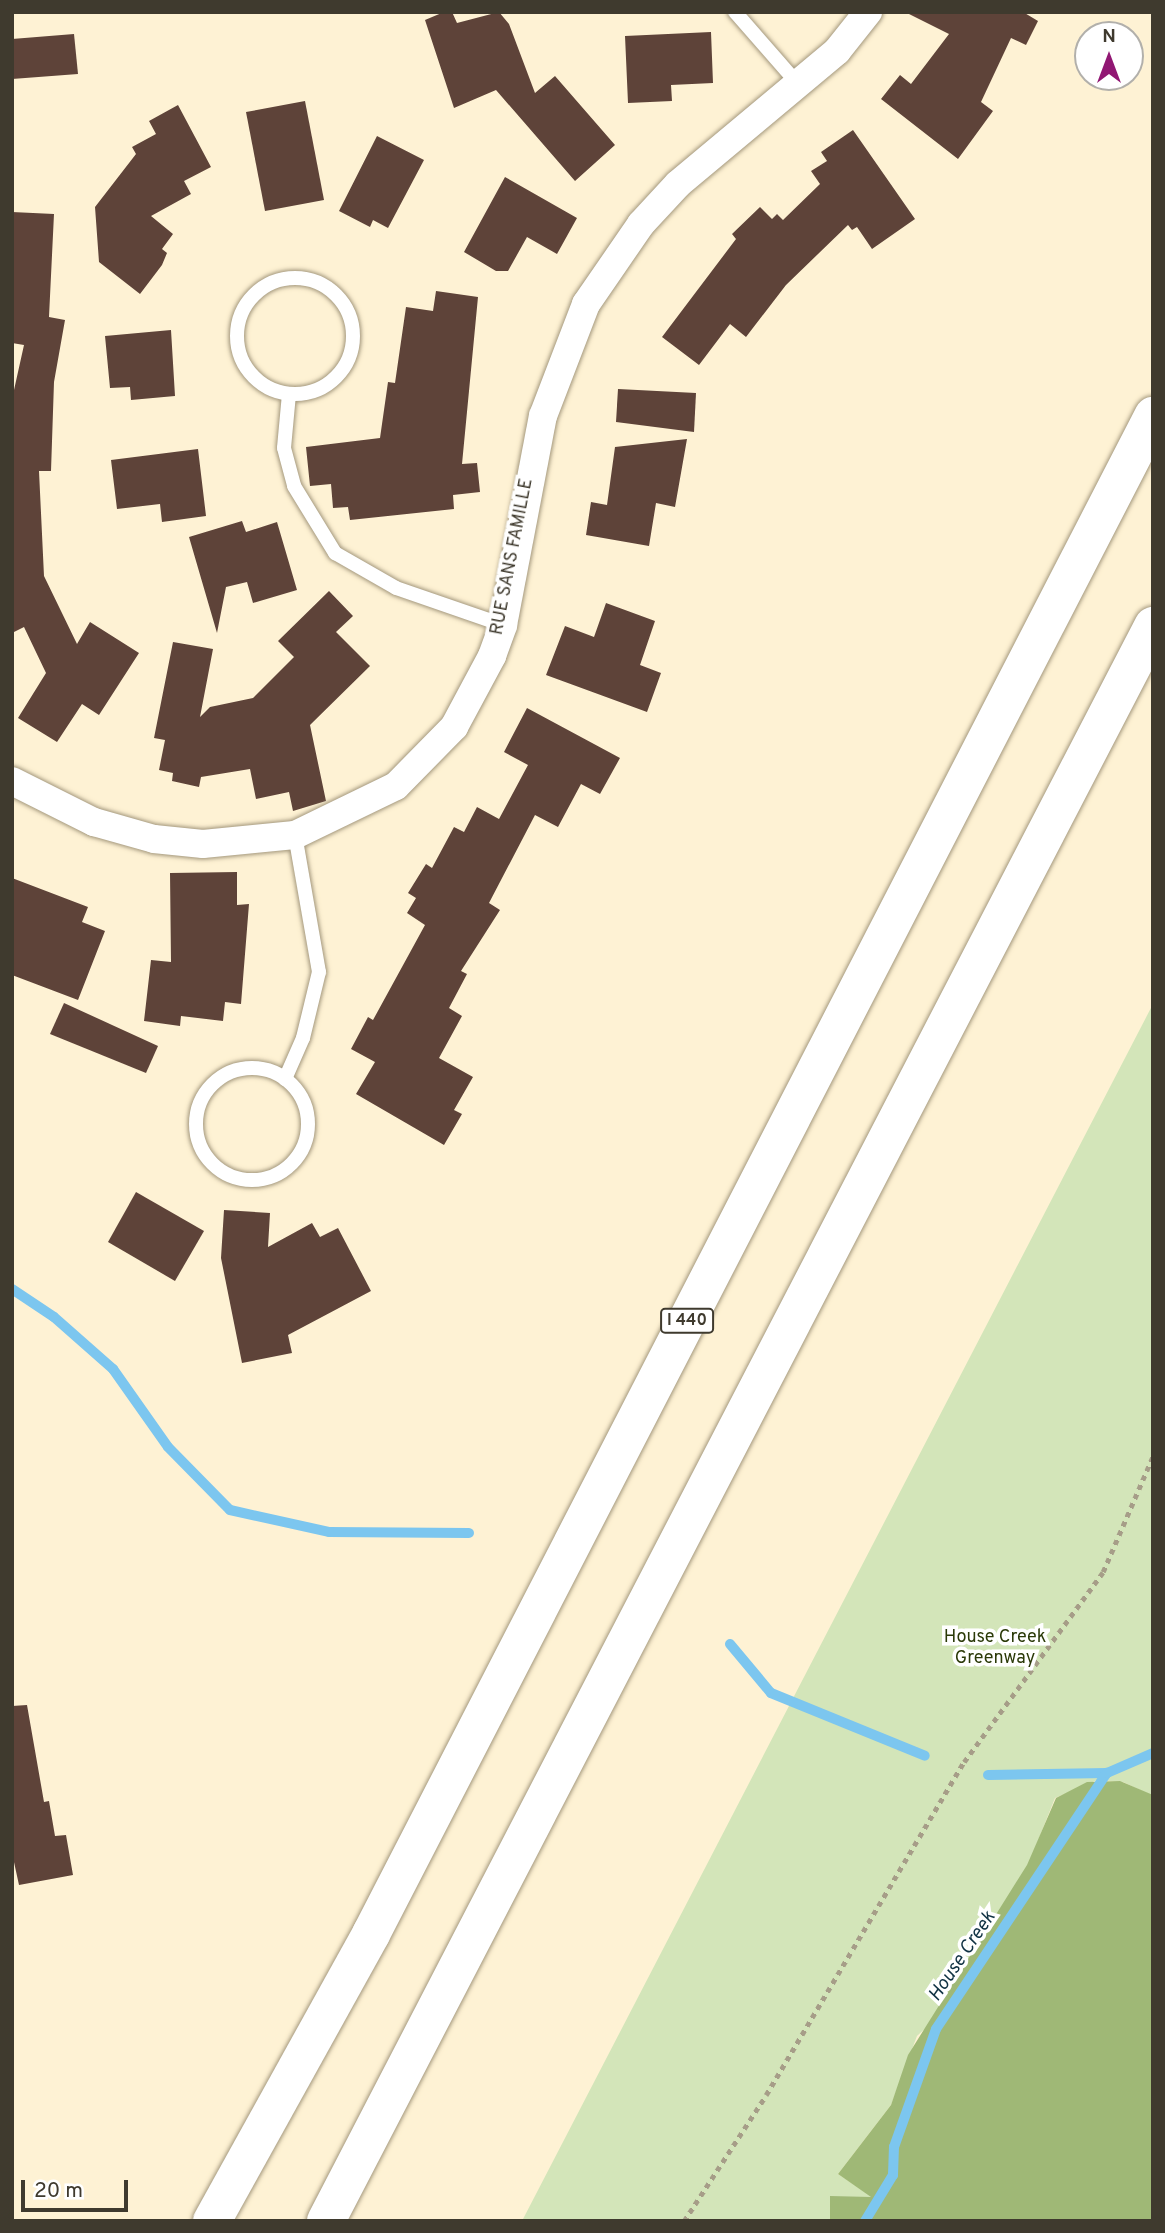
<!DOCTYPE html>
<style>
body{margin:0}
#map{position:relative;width:1165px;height:2233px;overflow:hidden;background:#fef2d4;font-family:Overpass,sans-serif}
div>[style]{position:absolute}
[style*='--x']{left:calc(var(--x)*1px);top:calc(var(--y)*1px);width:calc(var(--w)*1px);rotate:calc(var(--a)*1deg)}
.green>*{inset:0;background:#d3e5b9}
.forest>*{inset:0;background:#9fb876}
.stream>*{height:10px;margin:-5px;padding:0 5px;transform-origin:5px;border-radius:5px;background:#7cc6ef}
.building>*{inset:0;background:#5e4339}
.path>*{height:4.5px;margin-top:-2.25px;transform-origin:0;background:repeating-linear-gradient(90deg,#a69d88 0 5px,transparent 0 10px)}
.roads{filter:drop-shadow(0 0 2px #a4987d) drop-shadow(0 0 2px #a4987d)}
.service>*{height:14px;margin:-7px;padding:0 7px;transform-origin:7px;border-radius:7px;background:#fff}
.service>.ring{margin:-7px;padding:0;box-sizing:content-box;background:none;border:14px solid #fff;border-radius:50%}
.minor>*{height:28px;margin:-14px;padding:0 14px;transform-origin:14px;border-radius:14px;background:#fff}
.motorway>*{height:38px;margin:-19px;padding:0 19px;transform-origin:19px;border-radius:19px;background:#fff}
span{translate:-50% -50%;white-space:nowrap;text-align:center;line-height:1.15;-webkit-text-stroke:7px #fff;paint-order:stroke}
.shield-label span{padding:2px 5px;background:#fff;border:2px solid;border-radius:5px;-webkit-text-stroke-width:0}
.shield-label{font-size:16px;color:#3f3a2e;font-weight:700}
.street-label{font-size:18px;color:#3f3a2e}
.park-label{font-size:18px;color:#2b3a08}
.water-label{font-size:19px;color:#103243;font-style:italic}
.frame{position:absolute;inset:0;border:14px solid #3f3a2e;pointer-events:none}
.north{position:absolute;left:1074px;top:21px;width:70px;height:70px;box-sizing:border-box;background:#fff;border:2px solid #b2b0ab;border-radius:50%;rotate:0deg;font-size:19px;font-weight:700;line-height:28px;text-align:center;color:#3f3a2e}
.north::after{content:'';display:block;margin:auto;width:24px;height:32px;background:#911773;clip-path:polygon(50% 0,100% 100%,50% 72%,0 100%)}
.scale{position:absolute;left:21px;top:2180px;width:107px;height:32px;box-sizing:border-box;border:4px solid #3f3a2e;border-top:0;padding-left:9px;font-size:21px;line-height:24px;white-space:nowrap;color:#3f3a2e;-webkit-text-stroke:5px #fff;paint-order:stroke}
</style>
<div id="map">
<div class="green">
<div style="clip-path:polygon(1153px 1004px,1153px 1796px,1123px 1782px,1097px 1780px,1055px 1798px,1017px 1893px,944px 2011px,917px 2036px,891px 2105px,838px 2174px,874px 2198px,877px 2221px,522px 2221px)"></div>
</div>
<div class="forest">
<div style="clip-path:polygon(1120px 1781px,1153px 1795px,1153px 2221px,830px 2221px,830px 2196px,871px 2197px,838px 2174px,891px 2105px,908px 2055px,1027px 1865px,1056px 1798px,1087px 1782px)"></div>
</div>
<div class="stream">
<div style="--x:12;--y:1289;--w:50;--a:33.7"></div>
<div style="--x:54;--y:1317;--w:79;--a:41.4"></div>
<div style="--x:113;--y:1369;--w:95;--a:54.8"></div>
<div style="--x:168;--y:1447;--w:88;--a:45.5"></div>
<div style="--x:230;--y:1510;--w:101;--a:12.5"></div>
<div style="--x:329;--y:1532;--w:140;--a:0.4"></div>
<div style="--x:730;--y:1644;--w:64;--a:50.1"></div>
<div style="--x:771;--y:1693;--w:166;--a:22.2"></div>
<div style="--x:988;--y:1775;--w:119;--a:-1"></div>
<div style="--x:865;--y:2221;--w:54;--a:-58.7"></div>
<div style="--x:893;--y:2175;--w:28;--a:-88"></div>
<div style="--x:894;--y:2147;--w:125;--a:-70.4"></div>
<div style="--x:936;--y:2029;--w:308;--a:-56.3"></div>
<div style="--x:1107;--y:1773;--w:50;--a:-23.5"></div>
</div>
<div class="building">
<div style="clip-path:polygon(444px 12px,452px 12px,457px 23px,499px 12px,509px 24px,535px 93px,555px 76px,615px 145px,575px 181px,496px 90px,454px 108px,425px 20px)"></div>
<div style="clip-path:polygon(905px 12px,1023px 12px,1038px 21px,1026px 45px,1011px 38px,981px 102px,993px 111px,958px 159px,881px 99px,900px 75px,911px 84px,949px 34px)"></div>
<div style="clip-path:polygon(711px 32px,713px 83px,671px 85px,672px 101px,628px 103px,625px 36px)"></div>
<div style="clip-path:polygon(74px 34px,78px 74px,12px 79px,12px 39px)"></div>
<div style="clip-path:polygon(305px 101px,324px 200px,265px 211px,246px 112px)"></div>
<div style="clip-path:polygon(178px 105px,211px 167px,184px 181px,191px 194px,151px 216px,173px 234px,162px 249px,167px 253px,162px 265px,140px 294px,99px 262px,95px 207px,136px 154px,132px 147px,156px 134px,149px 121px)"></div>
<div style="clip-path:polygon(853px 130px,915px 219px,872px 249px,857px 227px,852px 230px,848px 225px,786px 285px,746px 337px,730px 324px,699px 365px,662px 337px,736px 239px,732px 234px,760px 207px,772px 219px,777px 214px,783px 220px,820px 184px,811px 171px,827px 161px,821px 152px)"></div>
<div style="clip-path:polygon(377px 136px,424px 160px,388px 228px,373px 220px,370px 227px,339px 211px)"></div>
<div style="clip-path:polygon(505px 177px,577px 218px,557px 254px,527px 237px,508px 271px,496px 271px,464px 252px)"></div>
<div style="clip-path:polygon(12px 212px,54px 214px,49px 317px,65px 320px,54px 382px,51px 471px,39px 471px,44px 576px,77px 644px,90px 622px,139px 653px,99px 715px,82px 704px,57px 742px,18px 718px,46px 673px,24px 627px,12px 633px,12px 399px,24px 345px,12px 343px)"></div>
<div style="clip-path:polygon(436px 291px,478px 297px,462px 464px,477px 463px,480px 492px,453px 495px,454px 509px,350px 520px,348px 507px,333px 508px,331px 484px,310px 486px,306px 447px,380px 438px,388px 382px,395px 383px,406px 307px,433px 311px)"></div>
<div style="clip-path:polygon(171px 330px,175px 396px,131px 400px,130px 387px,110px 388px,105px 336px)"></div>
<div style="clip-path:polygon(618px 389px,696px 393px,694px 432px,616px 422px)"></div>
<div style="clip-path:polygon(687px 439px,675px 507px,656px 503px,649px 546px,586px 535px,591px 502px,607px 505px,615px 447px)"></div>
<div style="clip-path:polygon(198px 449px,206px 516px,162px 522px,160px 504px,117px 509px,111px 460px)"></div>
<div style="clip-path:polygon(242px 521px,246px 532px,277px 522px,297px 590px,253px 603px,247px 582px,226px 587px,217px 633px,189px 537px)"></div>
<div style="clip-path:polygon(329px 591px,353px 616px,336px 632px,370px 666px,310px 725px,326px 801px,293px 811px,289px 792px,256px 799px,250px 769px,201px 777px,199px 787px,172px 781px,173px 773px,159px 770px,165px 740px,154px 738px,173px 642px,213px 649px,200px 717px,210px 707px,253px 698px,294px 657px,278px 641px)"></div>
<div style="clip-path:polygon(606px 603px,655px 621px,640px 665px,661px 673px,647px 712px,546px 675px,565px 626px,594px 637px)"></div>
<div style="clip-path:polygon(527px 708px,620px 758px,600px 794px,581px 784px,558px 827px,535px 815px,489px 903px,500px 910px,461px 971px,467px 974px,449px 1008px,462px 1016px,439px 1058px,473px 1077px,454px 1110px,462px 1114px,444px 1145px,356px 1094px,375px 1062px,351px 1049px,368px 1017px,373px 1020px,425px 925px,407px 913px,416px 898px,408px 893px,426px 864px,432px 868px,454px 827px,464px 832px,477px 807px,499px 819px,528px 765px,504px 752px)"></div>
<div style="clip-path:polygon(237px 872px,237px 905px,249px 904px,241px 1004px,225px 1002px,223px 1021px,181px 1016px,180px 1026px,144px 1021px,151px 960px,171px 962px,170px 873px)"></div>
<div style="clip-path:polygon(12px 878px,88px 907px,82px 922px,105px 931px,78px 1000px,12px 975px)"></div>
<div style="clip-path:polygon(64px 1003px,158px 1046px,146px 1073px,50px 1034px)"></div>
<div style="clip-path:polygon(136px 1192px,204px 1231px,175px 1281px,108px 1242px)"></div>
<div style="clip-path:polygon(224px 1210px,270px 1213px,268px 1247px,312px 1223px,320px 1237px,338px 1228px,371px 1291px,288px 1335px,292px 1353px,242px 1363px,221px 1258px)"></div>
<div style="clip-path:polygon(27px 1705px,44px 1802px,49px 1801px,55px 1836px,66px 1835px,73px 1875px,19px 1885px,12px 1853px,12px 1706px)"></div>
</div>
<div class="path">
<div style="--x:684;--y:2221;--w:150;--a:-56.9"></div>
<div style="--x:766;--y:2095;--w:387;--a:-59.3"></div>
<div style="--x:964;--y:1762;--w:235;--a:-53.8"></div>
<div style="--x:1103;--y:1572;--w:126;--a:-66.7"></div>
</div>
<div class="roads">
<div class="service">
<div style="--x:735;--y:12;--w:96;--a:48.8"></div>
<div class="ring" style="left:237px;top:278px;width:102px;height:102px"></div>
<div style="--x:289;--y:394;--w:54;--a:95.3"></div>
<div style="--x:284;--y:448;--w:39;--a:75"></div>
<div style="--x:294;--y:486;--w:79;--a:58.5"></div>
<div style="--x:335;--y:553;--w:70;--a:29.8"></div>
<div style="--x:396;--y:588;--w:113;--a:19.1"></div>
<div class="ring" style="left:196px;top:1068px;width:98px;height:98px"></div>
<div style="--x:285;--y:1079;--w:45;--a:-66.3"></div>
<div style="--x:303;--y:1038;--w:68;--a:-76.4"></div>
<div style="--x:319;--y:972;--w:139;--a:-99.9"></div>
</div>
<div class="minor">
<div style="--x:12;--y:781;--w:92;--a:26.6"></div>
<div style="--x:94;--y:822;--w:62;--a:15.8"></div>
<div style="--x:154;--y:839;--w:49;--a:5.8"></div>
<div style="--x:203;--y:844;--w:92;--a:-5.6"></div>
<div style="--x:295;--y:835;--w:112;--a:-25.9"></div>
<div style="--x:396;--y:786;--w:83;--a:-45.5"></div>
<div style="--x:454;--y:727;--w:81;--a:-61.8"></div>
<div style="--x:492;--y:656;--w:33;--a:-70"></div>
<div style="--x:503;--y:625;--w:213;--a:-79.2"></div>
<div style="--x:543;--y:416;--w:120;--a:-69"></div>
<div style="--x:586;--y:304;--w:97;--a:-55.5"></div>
<div style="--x:641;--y:224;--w:54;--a:-47.2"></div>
<div style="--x:678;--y:184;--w:207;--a:-39.9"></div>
<div style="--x:837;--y:51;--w:50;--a:-51.5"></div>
</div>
<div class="motorway">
<div style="--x:212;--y:2221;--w:328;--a:-61"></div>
<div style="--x:371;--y:1934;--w:1708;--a:-62.74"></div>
<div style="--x:326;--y:2221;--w:1797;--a:-62.59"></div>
</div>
</div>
<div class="shield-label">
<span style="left:687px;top:1321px">I 440</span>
</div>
<div class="street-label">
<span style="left:513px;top:557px;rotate:-79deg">RUE SANS FAMILLE</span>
</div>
<div class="park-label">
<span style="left:995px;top:1649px">House Creek<br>Greenway</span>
</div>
<div class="water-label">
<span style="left:963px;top:1957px;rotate:-56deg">House Creek</span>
</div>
<div class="frame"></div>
<div class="north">N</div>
<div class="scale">20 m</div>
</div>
